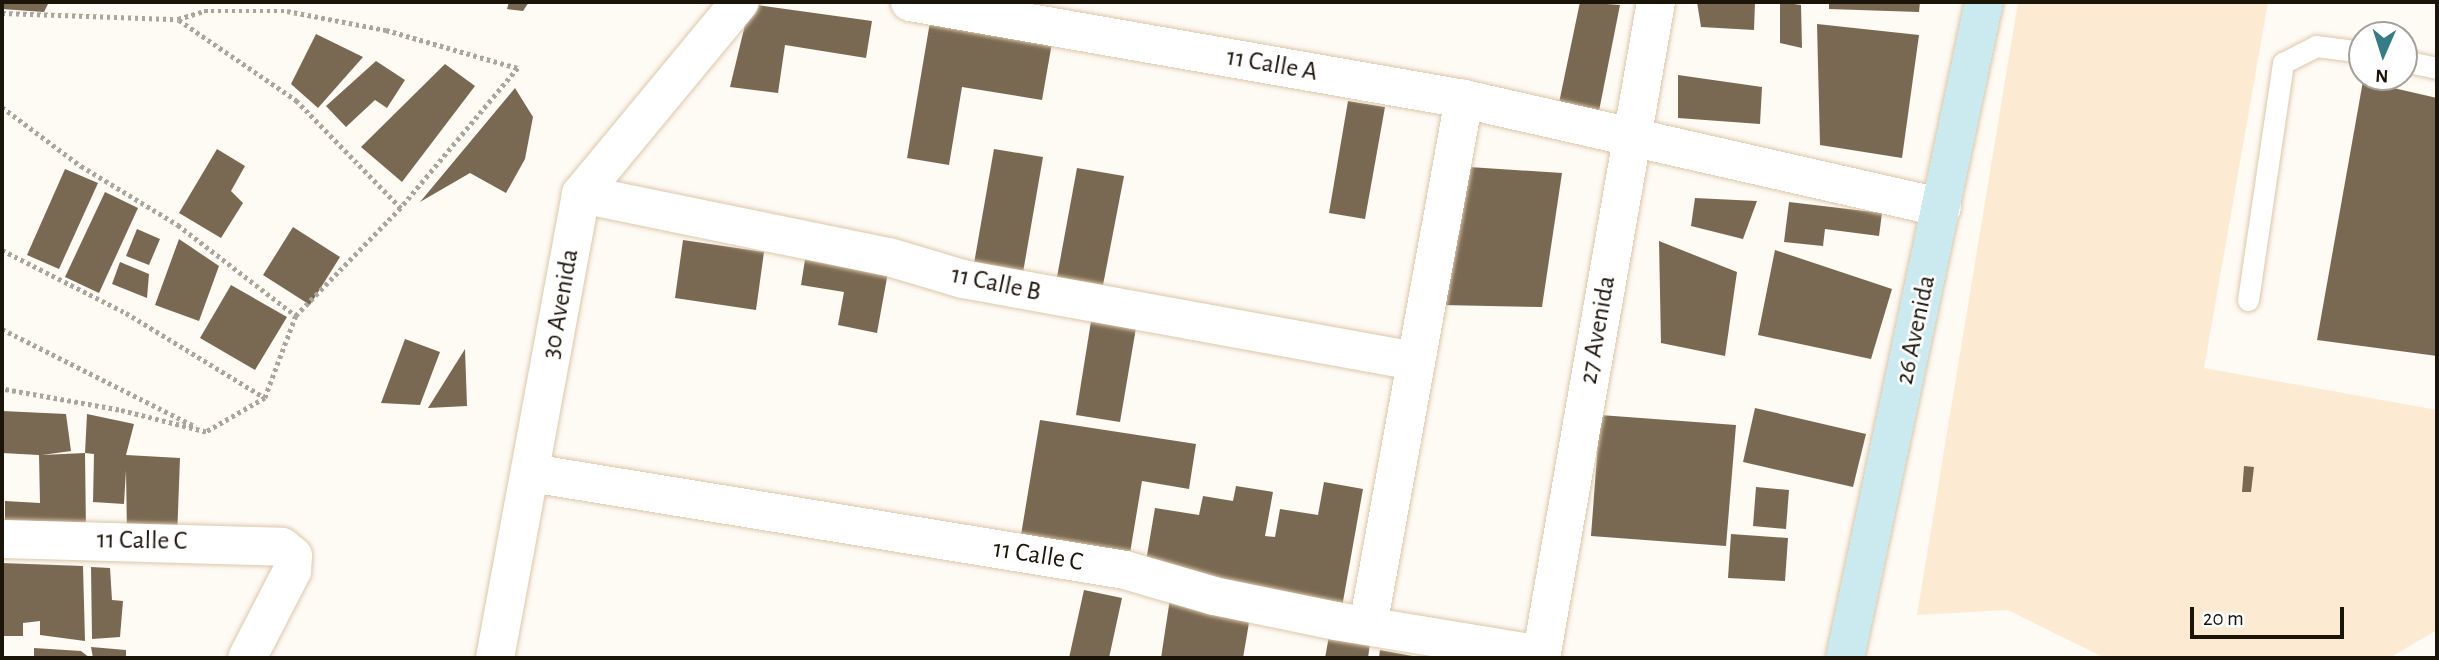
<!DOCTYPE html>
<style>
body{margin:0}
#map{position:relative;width:2439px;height:660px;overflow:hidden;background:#fefaf4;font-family:"Alegreya Sans",sans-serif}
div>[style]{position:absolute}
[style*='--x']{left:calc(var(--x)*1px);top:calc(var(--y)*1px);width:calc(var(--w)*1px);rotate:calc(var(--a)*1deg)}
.green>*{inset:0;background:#fcead2}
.building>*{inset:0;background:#7a6952}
.path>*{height:4.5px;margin-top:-2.25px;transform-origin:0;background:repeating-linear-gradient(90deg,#aaa59d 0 3.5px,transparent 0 7px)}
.roads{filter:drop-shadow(0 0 2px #dbc7a9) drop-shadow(0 0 2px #dbc7a9)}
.lane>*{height:21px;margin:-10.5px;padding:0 10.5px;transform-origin:10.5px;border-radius:10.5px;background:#fff}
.street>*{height:38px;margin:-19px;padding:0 19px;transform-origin:19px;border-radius:19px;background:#fff}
.secondary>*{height:38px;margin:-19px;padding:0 19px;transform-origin:19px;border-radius:19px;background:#cbeaef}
span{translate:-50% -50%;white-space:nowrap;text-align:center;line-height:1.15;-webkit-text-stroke:5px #fff;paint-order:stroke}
.street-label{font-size:26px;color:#1b1409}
.frame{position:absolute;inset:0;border:4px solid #1b1409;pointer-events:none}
.north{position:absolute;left:2348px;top:21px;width:70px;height:70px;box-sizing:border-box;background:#fff;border:2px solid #a4a19d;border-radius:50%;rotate:183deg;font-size:19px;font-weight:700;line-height:28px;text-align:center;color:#1b1409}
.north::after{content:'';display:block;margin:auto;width:24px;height:32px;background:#367c88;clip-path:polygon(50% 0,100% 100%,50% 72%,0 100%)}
.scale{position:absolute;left:2190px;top:607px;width:154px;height:32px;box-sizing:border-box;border:4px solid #1b1409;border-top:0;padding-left:9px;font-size:21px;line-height:24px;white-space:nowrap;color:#1b1409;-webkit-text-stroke:5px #fff;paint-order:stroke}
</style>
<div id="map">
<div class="green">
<div style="clip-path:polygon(2018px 2px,2268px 2px,2204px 368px,2437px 410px,2437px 630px,2389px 658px,2105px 658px,2008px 610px,1917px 615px)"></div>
</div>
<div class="building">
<div style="clip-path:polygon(2px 2px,49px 2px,44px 12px,2px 9px)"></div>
<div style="clip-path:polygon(509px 2px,529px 2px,523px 11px,507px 9px)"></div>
<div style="clip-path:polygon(1580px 2px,1620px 5px,1599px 111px,1559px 103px)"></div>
<div style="clip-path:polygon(1697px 2px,1755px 2px,1754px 30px,1701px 27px)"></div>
<div style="clip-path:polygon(1780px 2px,1801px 5px,1802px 48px,1780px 43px)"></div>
<div style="clip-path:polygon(1829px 2px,1920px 2px,1919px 12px,1829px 9px)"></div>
<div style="clip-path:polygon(750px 4px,872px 21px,866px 58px,785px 45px,778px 93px,730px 87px)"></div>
<div style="clip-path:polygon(931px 16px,1053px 37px,1042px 100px,962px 87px,949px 165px,907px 158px)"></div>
<div style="clip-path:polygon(1817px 24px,1919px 35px,1902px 158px,1820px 145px)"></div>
<div style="clip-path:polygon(316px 34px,363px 57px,318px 108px,291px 84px)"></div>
<div style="clip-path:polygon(376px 61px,405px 80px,387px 108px,375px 100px,346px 127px,326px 106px)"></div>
<div style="clip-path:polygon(445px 64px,475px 86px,402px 182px,361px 147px)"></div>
<div style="clip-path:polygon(1678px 75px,1762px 87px,1760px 124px,1678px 118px)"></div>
<div style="clip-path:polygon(2363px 81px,2437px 98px,2437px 356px,2317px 340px)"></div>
<div style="clip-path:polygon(515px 88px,533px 117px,525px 159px,506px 193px,470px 173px,420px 202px)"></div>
<div style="clip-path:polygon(1348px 101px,1385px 107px,1365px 219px,1329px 213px)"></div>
<div style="clip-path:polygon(217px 149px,245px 166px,231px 191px,243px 203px,221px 238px,179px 213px)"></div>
<div style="clip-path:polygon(994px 149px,1043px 157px,1021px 284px,972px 275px)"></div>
<div style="clip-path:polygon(1469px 167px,1562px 173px,1542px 307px,1441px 305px)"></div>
<div style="clip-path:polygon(1077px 168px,1124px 176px,1103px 285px,1057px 277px)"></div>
<div style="clip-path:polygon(65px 169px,98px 183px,59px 269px,27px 255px)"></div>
<div style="clip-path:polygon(105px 192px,138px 208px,99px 293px,65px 277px)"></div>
<div style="clip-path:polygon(1695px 198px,1757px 201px,1743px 239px,1691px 226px)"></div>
<div style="clip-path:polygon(1789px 202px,1882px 213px,1879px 236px,1825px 229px,1823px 246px,1784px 242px)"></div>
<div style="clip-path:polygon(293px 227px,340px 257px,310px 305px,263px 275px)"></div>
<div style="clip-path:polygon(137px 229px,160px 239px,149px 265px,126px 256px)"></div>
<div style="clip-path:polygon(179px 239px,219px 266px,199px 321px,155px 305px)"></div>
<div style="clip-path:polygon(683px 240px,764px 252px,756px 310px,675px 298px)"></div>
<div style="clip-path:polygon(1659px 241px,1737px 272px,1725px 356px,1661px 343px)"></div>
<div style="clip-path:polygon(807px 247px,890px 261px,877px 333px,838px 325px,844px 292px,801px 285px)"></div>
<div style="clip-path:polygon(1775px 250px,1892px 289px,1871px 359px,1758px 335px)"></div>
<div style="clip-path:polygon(120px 262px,149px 274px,147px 298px,112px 284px)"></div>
<div style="clip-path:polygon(231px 285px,287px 317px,255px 370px,200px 338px)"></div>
<div style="clip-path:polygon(1092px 315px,1137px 322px,1120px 422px,1076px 415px)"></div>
<div style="clip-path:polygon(405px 339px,440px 352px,420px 405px,381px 403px)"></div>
<div style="clip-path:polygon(465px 349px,467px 406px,428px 408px)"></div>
<div style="clip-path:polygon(1755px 408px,1866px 434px,1853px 487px,1743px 462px)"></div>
<div style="clip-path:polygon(2px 411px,66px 414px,71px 451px,42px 455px,85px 453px,86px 532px,5px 532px,5px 501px,40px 503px,39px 455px,2px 453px)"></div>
<div style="clip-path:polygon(87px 414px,134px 424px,126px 455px,180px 458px,177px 538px,127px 535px,126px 470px,124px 504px,93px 502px,94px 454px,85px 453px)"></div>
<div style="clip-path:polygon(1600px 415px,1736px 425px,1726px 546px,1591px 536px)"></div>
<div style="clip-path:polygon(1040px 420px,1196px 444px,1189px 489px,1142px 481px,1129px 559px,1020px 541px)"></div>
<div style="clip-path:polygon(2244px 466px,2254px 467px,2251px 492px,2242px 492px)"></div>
<div style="clip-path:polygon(1324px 482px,1363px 489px,1342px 607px,1144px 573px,1155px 508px,1199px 515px,1203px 496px,1233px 501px,1236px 486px,1273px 492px,1265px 536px,1275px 537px,1280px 509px,1318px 515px)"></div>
<div style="clip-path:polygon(1756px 487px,1789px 490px,1786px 529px,1753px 526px)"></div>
<div style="clip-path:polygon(1731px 534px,1788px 538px,1785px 581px,1728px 578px)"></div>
<div style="clip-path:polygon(2px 563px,83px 566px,85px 641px,40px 635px,40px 621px,23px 623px,23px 636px,4px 636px)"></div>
<div style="clip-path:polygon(91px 567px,110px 568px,112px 600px,123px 601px,120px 637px,92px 639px)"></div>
<div style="clip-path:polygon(1084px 590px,1122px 598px,1109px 658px,1069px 658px)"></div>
<div style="clip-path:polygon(1171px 592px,1252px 605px,1243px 658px,1161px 658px)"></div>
<div style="clip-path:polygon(1329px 636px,1370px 643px,1368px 658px,1325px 658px)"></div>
<div style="clip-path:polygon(91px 647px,126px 650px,126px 658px,93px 658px)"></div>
<div style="clip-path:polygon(34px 648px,81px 651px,90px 658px,34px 658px)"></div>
<div style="clip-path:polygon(1380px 650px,1418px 657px,1418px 658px,1379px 658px)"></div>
</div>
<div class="path">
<div style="--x:2;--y:13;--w:176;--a:2"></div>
<div style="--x:178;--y:19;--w:27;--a:-17"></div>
<div style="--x:204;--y:11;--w:83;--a:0"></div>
<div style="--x:287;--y:11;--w:101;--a:10.9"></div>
<div style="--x:386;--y:30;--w:137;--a:16.1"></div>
<div style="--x:518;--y:68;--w:182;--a:129.9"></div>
<div style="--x:401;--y:208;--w:151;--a:134.2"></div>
<div style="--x:296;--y:316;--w:88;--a:110.7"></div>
<div style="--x:265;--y:398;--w:68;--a:150"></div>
<div style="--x:206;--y:432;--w:90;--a:-165.8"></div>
<div style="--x:119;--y:410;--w:119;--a:-169.8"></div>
<div style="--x:179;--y:20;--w:142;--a:34.4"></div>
<div style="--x:296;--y:100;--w:151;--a:45.8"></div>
<div style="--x:2;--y:107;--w:99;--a:36.8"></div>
<div style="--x:81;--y:166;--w:114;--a:31.3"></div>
<div style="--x:178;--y:225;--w:149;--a:37.6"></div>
<div style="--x:2;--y:250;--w:139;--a:26.9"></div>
<div style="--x:126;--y:313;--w:163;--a:31.4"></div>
<div style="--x:2;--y:329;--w:217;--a:26.8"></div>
</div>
<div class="roads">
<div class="lane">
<div style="--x:2404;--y:61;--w:34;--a:12"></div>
<div style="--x:2248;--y:300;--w:240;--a:-81.6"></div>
<div style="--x:2283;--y:63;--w:37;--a:-27"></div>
<div style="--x:2316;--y:46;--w:46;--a:7.4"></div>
</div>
<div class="street">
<div style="--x:910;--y:2;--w:562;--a:9.93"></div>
<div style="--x:1464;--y:99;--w:490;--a:12.8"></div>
<div style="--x:581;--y:194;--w:314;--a:11.6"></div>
<div style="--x:889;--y:257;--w:77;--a:16.6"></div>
<div style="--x:963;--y:279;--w:458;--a:10.3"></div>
<div style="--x:531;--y:473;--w:602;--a:9.27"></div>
<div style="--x:1125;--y:570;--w:93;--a:16.3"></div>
<div style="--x:1214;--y:596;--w:125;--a:11.6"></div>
<div style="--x:1336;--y:621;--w:208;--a:9.4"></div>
<div style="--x:2;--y:539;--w:280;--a:1.6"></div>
<div style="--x:282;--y:547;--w:14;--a:39"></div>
<div style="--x:293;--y:556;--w:15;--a:94"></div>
<div style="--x:292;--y:571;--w:98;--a:117.3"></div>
<div style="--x:1368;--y:626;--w:536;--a:-79.68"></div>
<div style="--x:495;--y:658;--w:472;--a:-79.5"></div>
<div style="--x:581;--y:194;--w:249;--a:-50.4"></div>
<div style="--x:1541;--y:658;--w:666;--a:-80.06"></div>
</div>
<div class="secondary">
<div style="--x:1845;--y:658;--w:671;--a:-78.04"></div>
</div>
</div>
<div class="street-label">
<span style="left:1272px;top:65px;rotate:10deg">11 Calle A</span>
<span style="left:996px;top:284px;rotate:12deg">11 Calle B</span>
<span style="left:561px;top:304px;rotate:-80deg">30 Avenida</span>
<span style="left:1598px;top:330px;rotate:-80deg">27 Avenida</span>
<span style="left:1916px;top:330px;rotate:-78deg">26 Avenida</span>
<span style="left:142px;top:541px;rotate:1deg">11 Calle C</span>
<span style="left:1038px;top:556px;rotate:9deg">11 Calle C</span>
</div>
<div class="frame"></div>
<div class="north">N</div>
<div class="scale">20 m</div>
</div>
